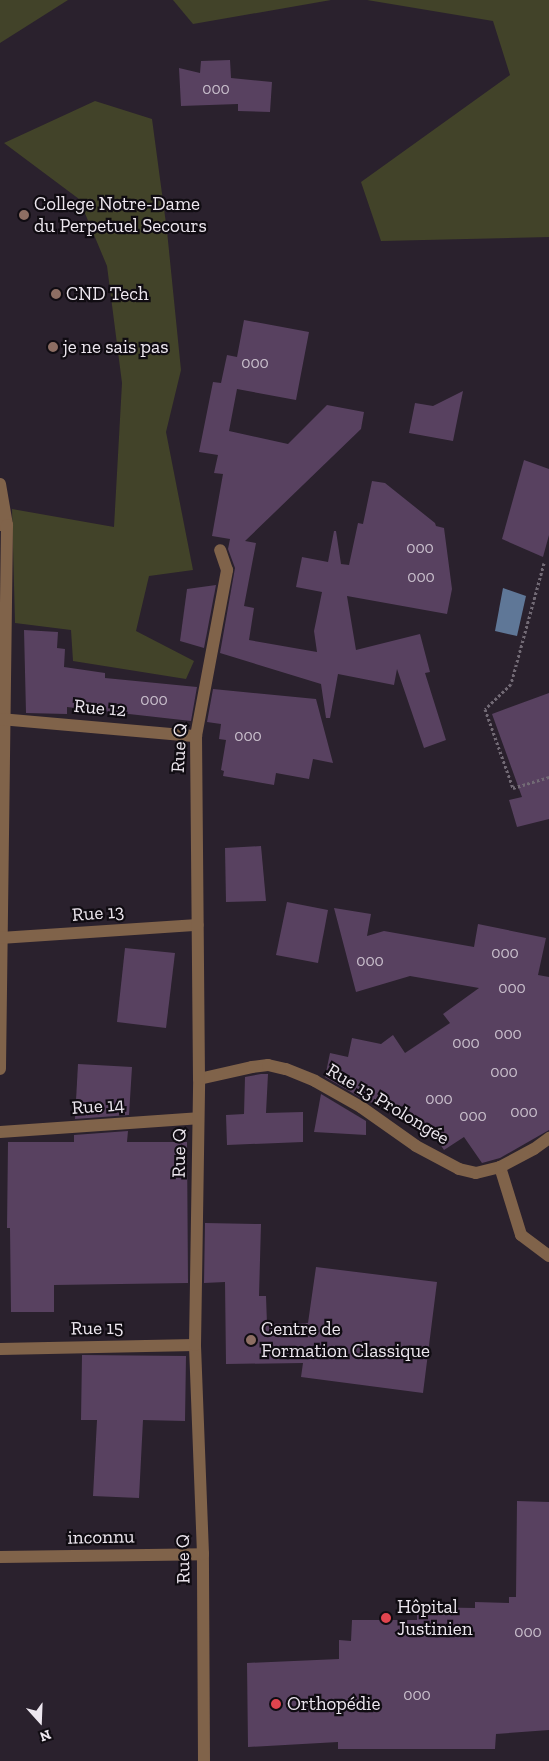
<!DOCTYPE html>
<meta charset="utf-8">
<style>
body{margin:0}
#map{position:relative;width:549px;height:1761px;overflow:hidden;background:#2a212d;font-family:"Zilla Slab",serif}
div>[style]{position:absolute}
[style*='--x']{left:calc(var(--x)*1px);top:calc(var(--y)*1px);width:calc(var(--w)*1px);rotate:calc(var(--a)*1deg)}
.green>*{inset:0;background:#424329}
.water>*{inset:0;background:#5f7797}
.building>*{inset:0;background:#584160}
.path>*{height:3px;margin-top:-1.5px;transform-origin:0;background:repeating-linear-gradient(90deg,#726a75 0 2.5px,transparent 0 5px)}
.service>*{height:12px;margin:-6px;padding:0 6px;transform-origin:6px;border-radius:6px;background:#80634a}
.minor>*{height:12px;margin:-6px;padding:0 6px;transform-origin:6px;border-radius:6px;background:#80634a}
.dots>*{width:14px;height:14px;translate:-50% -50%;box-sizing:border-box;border:2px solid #100c12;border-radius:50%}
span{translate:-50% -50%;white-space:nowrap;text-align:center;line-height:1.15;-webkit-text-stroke:4.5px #100c12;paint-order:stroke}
.number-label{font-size:16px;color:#c8becb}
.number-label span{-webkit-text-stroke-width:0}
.poi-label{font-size:19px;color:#ede7ef}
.left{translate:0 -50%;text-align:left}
.street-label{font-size:19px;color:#ede7ef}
.north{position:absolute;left:15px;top:1696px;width:50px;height:50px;-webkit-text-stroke:4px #100c12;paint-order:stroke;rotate:160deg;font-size:14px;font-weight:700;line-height:20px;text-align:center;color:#ede7ef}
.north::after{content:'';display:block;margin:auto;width:18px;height:22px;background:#ede7ef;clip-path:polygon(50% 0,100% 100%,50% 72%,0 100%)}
</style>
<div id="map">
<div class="green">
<div style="clip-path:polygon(0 0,68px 0,0 43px)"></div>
<div style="clip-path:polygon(173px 0,331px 0,193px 24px)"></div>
<div style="clip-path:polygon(367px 0,549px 0,549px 237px,381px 241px,361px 182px,510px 75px,493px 21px)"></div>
<div style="clip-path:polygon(95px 101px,152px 119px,167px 231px,181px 370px,166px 432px,193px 570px,149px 576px,136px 631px,194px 661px,186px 679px,73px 661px,71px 630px,15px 623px,12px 509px,114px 527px,122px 383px,107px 266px,79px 199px,4px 143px)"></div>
</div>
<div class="water">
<div style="clip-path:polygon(503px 588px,526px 596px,517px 636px,495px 631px)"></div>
</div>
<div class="building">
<div style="clip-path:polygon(230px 60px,231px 78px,272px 82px,270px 112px,238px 111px,238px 104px,181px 106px,179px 68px,200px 73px,201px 61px)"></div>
<div style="clip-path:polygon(244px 320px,309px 332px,296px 400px,237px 389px,229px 431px,288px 444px,327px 405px,364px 412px,361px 429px,245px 541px,256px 543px,244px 606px,254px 608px,249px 640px,317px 652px,314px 631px,322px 592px,296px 587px,302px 557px,328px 562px,334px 531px,336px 531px,341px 564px,349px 565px,358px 523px,363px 524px,372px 481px,385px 483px,435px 523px,436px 526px,444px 528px,452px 589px,447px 614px,347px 596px,356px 650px,420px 634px,430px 672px,425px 673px,446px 740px,424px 748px,397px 669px,394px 685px,338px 674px,330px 718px,326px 718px,321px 684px,220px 653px,235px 568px,228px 549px,230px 539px,212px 536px,223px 474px,214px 473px,218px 455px,199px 452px,213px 382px,221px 383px,227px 355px,237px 357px)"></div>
<div style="clip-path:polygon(463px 391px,453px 441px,409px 433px,415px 403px,433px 406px)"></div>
<div style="clip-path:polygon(524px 460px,549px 469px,549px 535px,543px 557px,502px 539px)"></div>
<div style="clip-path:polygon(216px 585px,204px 648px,180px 641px,187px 589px)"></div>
<div style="clip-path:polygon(24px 630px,58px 632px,57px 648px,65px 649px,64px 667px,105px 673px,105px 678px,197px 687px,191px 721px,67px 707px,67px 714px,26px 713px)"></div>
<div style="clip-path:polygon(213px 689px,316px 699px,333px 763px,313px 759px,309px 779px,276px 773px,274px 785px,223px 776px,224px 771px,221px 770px,226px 740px,219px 739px,221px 724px,207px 722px)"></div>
<div style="clip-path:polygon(549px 693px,549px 819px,517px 827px,509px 800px,522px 797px,492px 714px)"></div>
<div style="clip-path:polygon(261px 846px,266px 901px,226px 902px,225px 848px)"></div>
<div style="clip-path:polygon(287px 902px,328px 910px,318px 963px,276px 955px)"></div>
<div style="clip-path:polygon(334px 908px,371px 914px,367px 936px,384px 931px,474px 947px,478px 924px,546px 938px,538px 975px,549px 977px,549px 1130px,500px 1158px,482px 1163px,464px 1137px,444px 1150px,430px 1129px,424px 1133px,407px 1107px,368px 1102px,325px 1077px,330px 1053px,348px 1057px,352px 1038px,381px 1044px,393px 1035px,405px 1053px,450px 1023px,443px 1014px,479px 988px,410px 976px,356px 992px)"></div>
<div style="clip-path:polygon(125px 948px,175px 953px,166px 1028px,117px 1022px)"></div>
<div style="clip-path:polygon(78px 1064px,132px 1067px,129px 1115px,75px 1119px)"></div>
<div style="clip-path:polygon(261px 1074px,268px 1074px,266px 1113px,303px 1112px,303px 1142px,227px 1145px,226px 1115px,244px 1114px,245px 1077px)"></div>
<div style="clip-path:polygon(321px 1094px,366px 1121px,366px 1135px,314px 1132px)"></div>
<div style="clip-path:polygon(128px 1131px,127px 1142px,187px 1142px,188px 1283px,54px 1285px,54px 1312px,11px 1312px,10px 1228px,7px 1228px,8px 1142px,74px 1142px,74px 1135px)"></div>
<div style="clip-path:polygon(205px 1223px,261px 1224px,259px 1296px,266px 1296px,267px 1324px,308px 1323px,316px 1267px,437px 1282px,423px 1393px,301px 1377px,303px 1363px,226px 1364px,225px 1282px,204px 1283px)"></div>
<div style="clip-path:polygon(82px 1355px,186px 1356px,185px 1421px,143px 1420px,139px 1498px,93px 1496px,97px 1420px,81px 1420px)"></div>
<div style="clip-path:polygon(517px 1501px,549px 1502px,549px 1730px,496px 1734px,495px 1749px,338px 1749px,338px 1742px,248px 1747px,247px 1663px,339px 1659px,339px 1640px,351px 1641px,352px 1620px,417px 1620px,417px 1607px,475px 1608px,475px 1602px,509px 1603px,509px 1597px,516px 1597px)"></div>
</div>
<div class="path">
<div style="--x:544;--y:563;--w:125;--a:105.3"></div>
<div style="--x:511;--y:684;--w:36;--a:136"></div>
<div style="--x:485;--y:709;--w:84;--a:70.5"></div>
<div style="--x:513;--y:788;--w:38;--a:-17"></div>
</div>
<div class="service">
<div style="--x:0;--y:484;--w:42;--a:80.3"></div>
<div style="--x:500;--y:1167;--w:71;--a:72.8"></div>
<div style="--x:521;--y:1235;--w:35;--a:37"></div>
</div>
<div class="minor">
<div style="--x:0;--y:525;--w:7;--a:0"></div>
<div style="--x:7;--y:525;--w:544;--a:90.74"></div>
<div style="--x:0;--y:719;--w:197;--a:5"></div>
<div style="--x:0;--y:938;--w:198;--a:-3.8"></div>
<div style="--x:199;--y:1079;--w:54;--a:-12.8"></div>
<div style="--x:252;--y:1067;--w:16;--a:-7"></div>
<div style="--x:268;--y:1065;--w:18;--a:13"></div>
<div style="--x:286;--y:1069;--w:31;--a:22"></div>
<div style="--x:315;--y:1081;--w:53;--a:29.5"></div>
<div style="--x:361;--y:1107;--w:67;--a:35.3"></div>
<div style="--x:416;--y:1146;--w:49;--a:28.1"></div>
<div style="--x:459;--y:1169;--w:17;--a:13"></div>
<div style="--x:476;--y:1173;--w:25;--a:-14"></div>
<div style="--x:500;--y:1167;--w:38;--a:-28"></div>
<div style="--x:534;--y:1149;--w:19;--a:-36"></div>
<div style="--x:0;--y:1132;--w:198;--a:-4"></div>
<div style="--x:0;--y:1349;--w:195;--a:-1.2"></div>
<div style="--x:0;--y:1557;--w:203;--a:-0.8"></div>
<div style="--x:204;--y:1761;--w:207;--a:-90.3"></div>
<div style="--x:203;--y:1554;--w:209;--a:-92.2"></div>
<div style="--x:195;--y:1345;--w:266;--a:-89.1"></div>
<div style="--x:199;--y:1079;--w:343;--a:-90.5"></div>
<div style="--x:196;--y:736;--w:169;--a:-79.4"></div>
<div style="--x:227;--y:570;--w:21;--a:-109"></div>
</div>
<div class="dots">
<div style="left:24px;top:215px;background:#8d6e63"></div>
<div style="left:56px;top:294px;background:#8d6e63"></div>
<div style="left:53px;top:347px;background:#8d6e63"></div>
<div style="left:251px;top:1340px;background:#8d6e63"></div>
<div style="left:386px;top:1618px;background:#e0444e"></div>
<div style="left:276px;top:1704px;background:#e0444e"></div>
</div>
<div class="number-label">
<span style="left:216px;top:89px">000</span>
<span style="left:255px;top:363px">000</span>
<span style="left:420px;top:548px">000</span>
<span style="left:421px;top:577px">000</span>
<span style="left:154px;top:700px">000</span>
<span style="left:248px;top:736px">000</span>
<span style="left:505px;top:953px">000</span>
<span style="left:370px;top:961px">000</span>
<span style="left:512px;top:988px">000</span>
<span style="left:508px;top:1034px">000</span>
<span style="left:466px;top:1043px">000</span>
<span style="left:504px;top:1072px">000</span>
<span style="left:439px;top:1099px">000</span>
<span style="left:524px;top:1112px">000</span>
<span style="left:473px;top:1116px">000</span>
<span style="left:528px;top:1632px">000</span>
<span style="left:417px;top:1695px">000</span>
</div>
<div class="poi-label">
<span class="left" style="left:34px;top:215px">College Notre-Dame<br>du Perpetuel Secours</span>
<span class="left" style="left:66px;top:294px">CND Tech</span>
<span class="left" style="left:63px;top:347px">je ne sais pas</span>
<span class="left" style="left:261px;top:1340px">Centre de<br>Formation Classique</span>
<span class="left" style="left:397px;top:1618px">Hôpital<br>Justinien</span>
<span class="left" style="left:287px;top:1704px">Orthopédie</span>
</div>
<div class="street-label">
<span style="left:100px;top:708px;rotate:5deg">Rue 12</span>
<span style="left:179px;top:748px;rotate:-87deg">Rue Q</span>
<span style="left:98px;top:913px;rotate:-4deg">Rue 13</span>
<span style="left:388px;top:1104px;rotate:31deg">Rue 13 Prolongée</span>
<span style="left:98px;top:1106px;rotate:-4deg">Rue 14</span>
<span style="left:179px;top:1153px;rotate:-89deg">Rue Q</span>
<span style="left:97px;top:1328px;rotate:-1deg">Rue 15</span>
<span style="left:101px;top:1537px;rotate:-1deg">inconnu</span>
<span style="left:183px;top:1559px;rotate:-91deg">Rue Q</span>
</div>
<div class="north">N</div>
</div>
